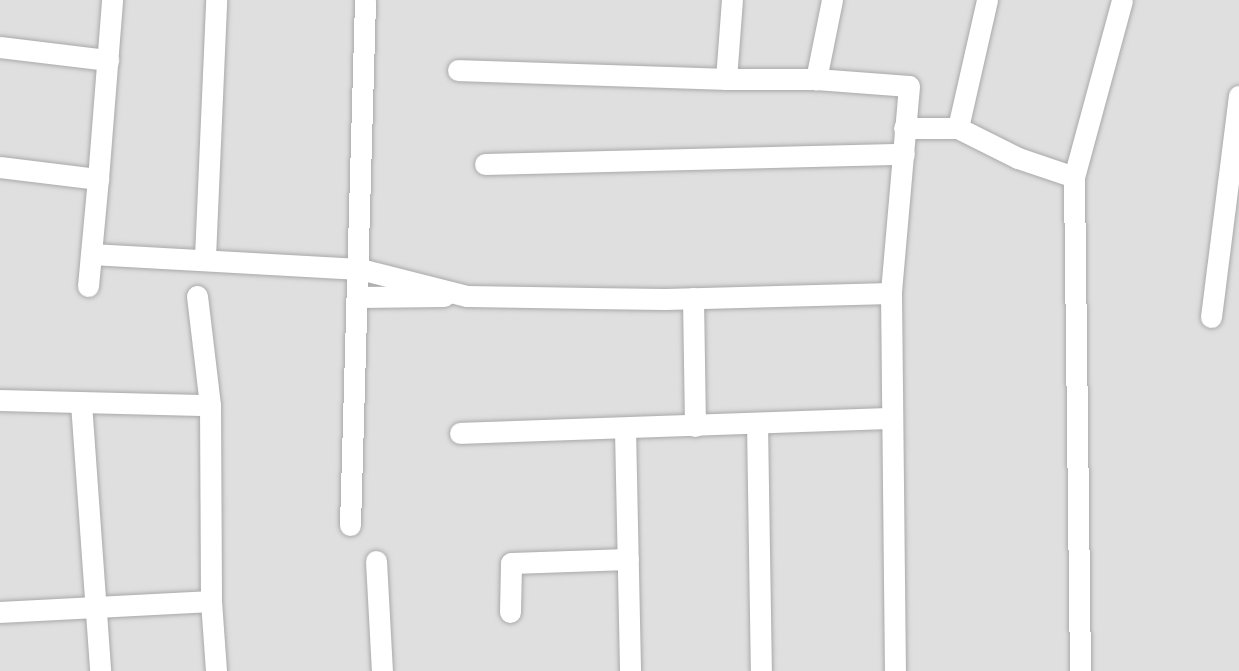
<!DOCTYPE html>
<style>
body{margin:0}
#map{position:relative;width:1239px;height:671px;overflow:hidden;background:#f2efe9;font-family:"IBM Plex Sans",sans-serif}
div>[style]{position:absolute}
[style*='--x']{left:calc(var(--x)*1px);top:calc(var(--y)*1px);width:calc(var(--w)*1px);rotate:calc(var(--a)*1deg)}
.residential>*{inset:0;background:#e0dfdf}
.roads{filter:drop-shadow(0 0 2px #a9a9a9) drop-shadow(0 0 2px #a9a9a9)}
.minor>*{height:21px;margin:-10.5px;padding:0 10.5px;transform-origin:10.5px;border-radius:10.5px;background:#fff}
span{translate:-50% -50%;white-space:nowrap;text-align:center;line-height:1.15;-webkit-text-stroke:5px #fff;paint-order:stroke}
</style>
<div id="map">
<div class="residential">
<div style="clip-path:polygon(0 0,1239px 0,1239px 671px,0 671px)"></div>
</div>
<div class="roads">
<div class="minor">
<div style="--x:832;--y:0;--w:81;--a:101.4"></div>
<div style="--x:816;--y:79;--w:93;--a:4.3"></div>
<div style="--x:909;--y:86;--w:208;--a:95"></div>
<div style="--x:891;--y:293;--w:378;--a:89.4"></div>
<div style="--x:987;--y:0;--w:131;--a:102.8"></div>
<div style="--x:958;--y:128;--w:67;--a:26.6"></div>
<div style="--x:1018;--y:158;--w:59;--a:18.7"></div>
<div style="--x:0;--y:47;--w:109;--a:6.9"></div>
<div style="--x:458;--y:70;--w:268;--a:1.9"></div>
<div style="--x:726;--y:79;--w:79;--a:-85.7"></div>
<div style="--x:726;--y:79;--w:90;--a:0"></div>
<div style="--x:904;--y:128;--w:54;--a:0"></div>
<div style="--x:485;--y:164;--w:419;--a:-1.4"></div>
<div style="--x:0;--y:167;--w:99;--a:7"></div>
<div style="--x:98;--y:179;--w:180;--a:-85.5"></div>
<div style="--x:91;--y:254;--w:269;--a:3.2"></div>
<div style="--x:360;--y:269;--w:110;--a:14.2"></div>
<div style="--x:467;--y:296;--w:198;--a:0.9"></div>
<div style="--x:665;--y:299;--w:226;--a:-1.5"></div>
<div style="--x:205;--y:257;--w:257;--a:-87.5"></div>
<div style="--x:88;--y:286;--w:107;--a:-84.7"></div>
<div style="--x:197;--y:296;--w:110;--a:83.2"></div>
<div style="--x:210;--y:405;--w:196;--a:89.7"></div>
<div style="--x:359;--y:297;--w:85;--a:-0.7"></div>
<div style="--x:693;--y:298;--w:128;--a:89.1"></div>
<div style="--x:1211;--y:317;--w:223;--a:-82.8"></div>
<div style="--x:0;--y:400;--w:210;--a:1.4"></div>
<div style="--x:81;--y:403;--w:269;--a:85.9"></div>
<div style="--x:757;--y:423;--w:248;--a:89.1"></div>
<div style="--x:625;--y:429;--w:242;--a:88.8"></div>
<div style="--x:460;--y:433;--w:432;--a:-2"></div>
<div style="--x:350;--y:525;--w:525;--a:-88.36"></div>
<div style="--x:376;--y:561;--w:110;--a:86.9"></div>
<div style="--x:0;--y:612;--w:211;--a:-3"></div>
<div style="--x:211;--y:601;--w:70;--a:85.9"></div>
<div style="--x:510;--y:612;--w:49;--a:-88.8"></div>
<div style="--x:511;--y:563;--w:117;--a:-2"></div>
<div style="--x:1080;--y:671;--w:494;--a:-90.7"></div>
<div style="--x:1074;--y:177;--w:183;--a:-74.8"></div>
</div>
</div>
</div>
